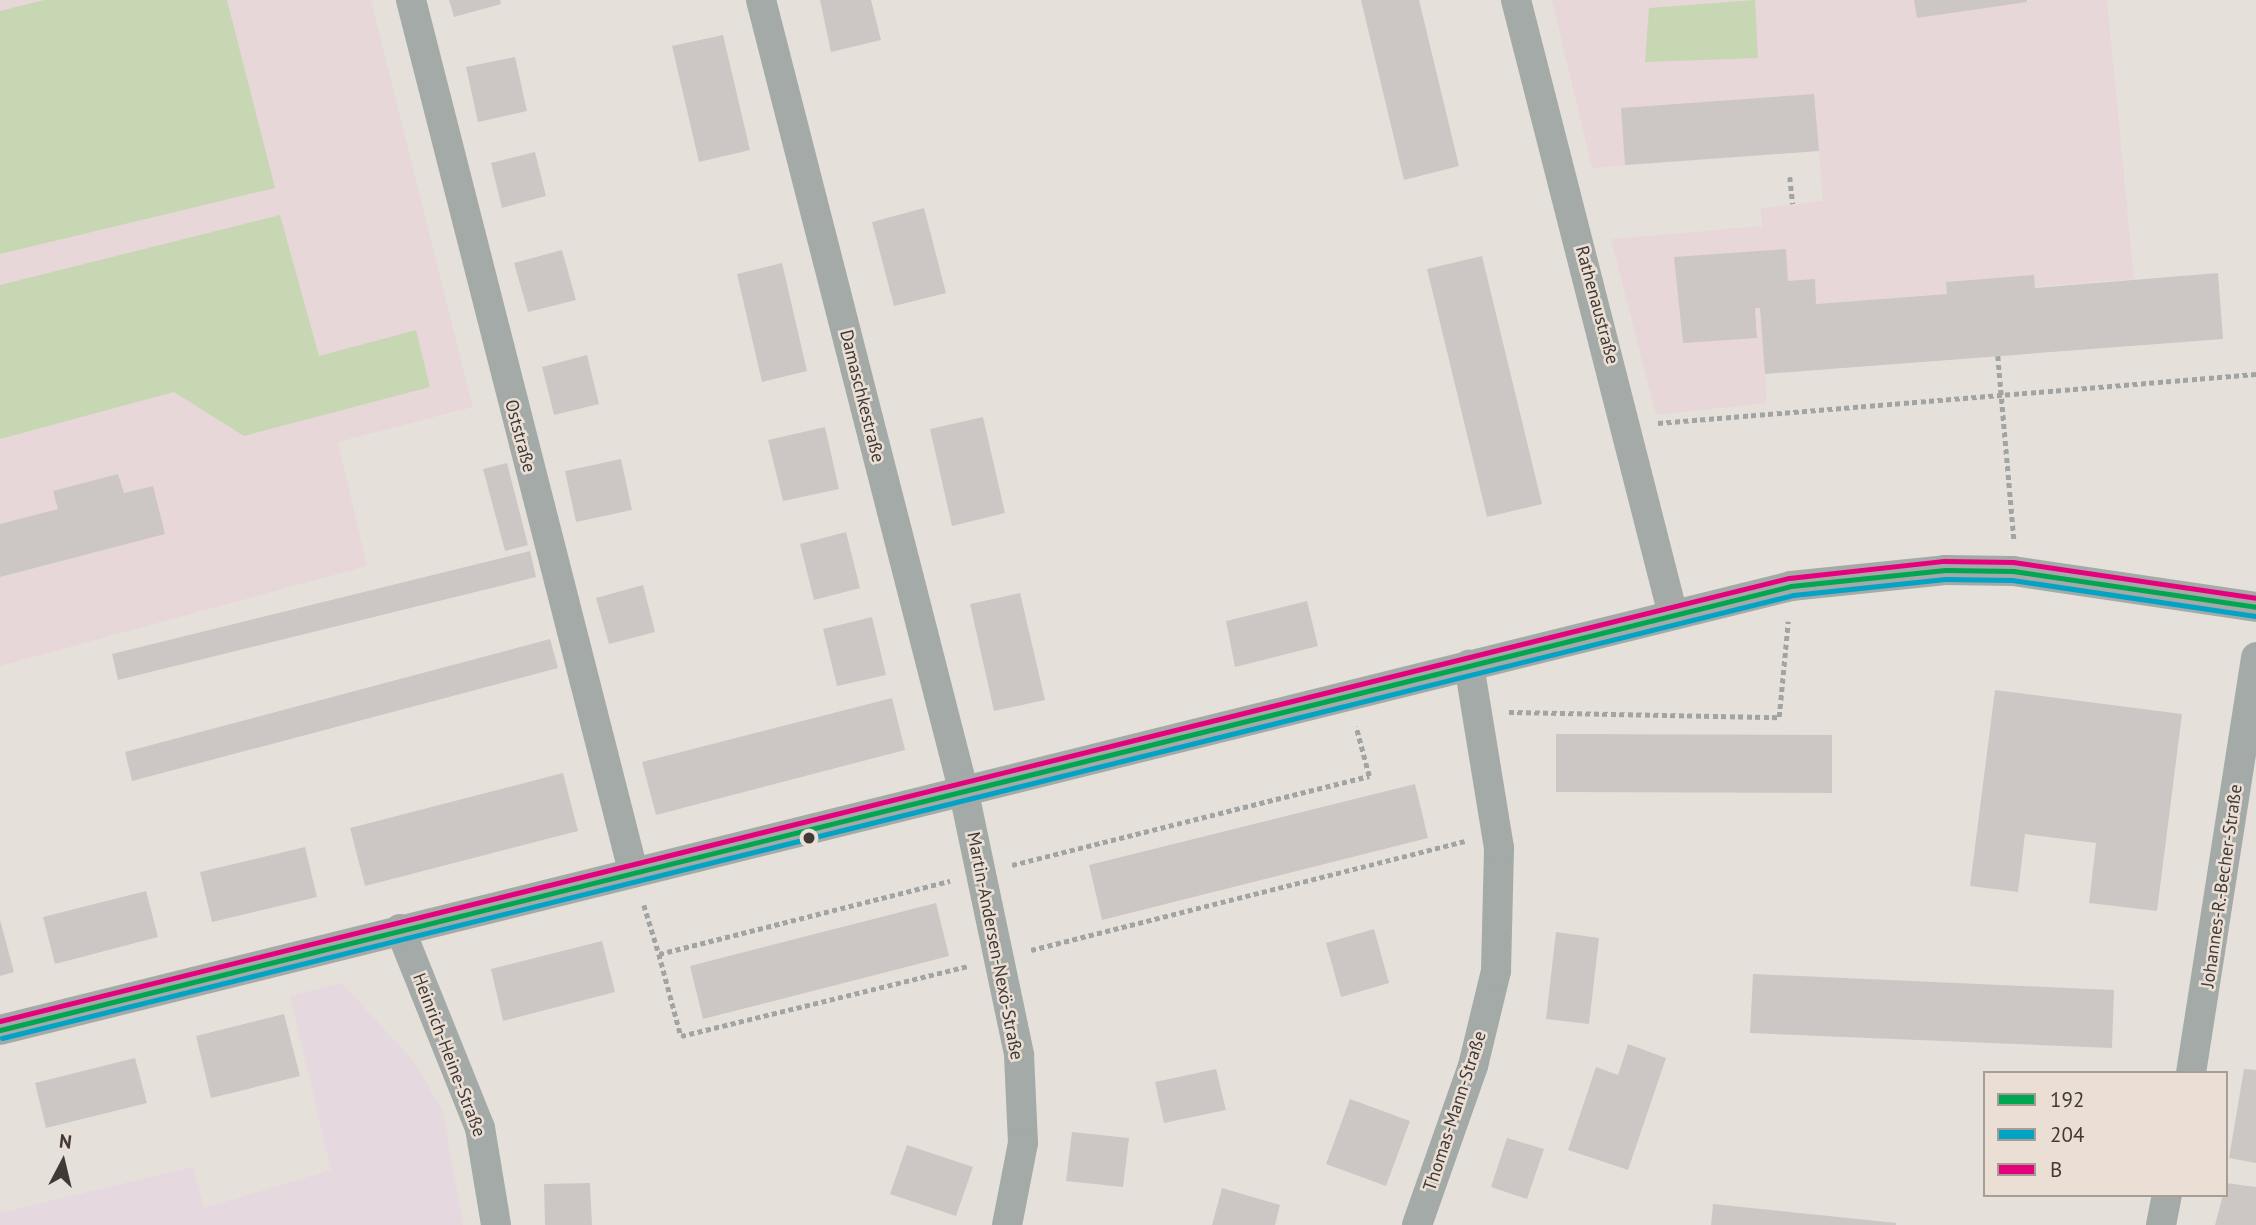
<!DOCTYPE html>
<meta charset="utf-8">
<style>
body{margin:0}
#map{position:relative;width:2256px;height:1225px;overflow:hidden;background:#e6e0da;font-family:"PT Sans",sans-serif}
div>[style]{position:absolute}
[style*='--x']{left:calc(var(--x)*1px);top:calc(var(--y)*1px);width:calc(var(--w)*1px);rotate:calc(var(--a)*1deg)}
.commercial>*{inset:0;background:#e5d8de}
.education>*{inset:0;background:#e8d7d9}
.green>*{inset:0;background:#c7d7b4}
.building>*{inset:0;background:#ccc7c5}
.path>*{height:4.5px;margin-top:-2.25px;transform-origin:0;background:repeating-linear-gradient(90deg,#a1a4a2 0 5px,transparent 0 8.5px)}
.minor>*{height:30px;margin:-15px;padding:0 15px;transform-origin:15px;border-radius:15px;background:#a3aaa7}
.bus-1>*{height:5px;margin:-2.5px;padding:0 2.5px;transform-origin:2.5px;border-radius:2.5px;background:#00a651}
.bus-2>*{height:5px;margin:-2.5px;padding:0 2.5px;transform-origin:2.5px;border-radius:2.5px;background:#03a3c6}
.bus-3>*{height:5px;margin:-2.5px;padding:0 2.5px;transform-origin:2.5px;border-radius:2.5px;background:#e5007d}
.dots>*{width:19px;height:19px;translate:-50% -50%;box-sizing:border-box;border:4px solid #ebdfd5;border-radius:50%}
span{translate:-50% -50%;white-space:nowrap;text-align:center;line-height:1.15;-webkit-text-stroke:5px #ebdfd5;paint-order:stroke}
.street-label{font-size:18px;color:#3f3a36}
.legend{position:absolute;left:1983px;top:1071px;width:245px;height:126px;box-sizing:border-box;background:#ebdfd5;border:2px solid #a69d95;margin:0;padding:9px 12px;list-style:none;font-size:21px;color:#3f3a36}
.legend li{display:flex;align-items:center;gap:14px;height:35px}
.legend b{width:35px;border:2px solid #a69d95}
.north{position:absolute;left:28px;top:1127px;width:70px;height:70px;-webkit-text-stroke:5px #ebdfd5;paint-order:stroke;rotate:7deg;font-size:19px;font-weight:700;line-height:28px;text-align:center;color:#3f3a36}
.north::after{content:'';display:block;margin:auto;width:24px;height:32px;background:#3f3a36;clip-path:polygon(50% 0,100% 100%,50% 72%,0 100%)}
</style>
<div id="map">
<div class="commercial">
<div style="clip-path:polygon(342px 983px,415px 1063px,443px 1112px,463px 1225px,0 1225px,0 1213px,193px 1167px,204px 1208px,331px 1170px,290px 996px)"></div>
</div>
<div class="education">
<div style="clip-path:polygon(0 0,371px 0,473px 407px,338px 442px,367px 566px,0 666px)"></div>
<div style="clip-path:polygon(1552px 0,1914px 0,1917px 18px,2037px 0,2107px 0,2134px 279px,1761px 308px,1767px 403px,1656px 415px,1611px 239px,1762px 226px,1761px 208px,1823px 201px,1819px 151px,1592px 168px)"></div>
</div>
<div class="green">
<div style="clip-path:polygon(44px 0,227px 0,275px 188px,0 254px,0 11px)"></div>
<div style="clip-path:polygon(1755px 0,1758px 58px,1645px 62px,1649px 8px)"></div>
<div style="clip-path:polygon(280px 215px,319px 356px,416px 330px,430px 387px,244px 436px,174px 392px,0 439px,0 285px)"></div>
</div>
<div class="building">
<div style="clip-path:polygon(449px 0,500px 0,501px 4px,454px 17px)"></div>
<div style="clip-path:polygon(820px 0,871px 0,881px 40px,831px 52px)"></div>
<div style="clip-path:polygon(1361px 0,1419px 0,1459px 166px,1404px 180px)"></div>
<div style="clip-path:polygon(1914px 0,2027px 0,2027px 2px,1917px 18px)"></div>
<div style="clip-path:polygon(723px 35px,750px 150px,699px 162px,672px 46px)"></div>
<div style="clip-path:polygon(515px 57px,527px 111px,478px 122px,466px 67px)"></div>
<div style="clip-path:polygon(1814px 94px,1819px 151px,1625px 165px,1621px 108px)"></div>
<div style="clip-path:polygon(535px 152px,546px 196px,502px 208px,491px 163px)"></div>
<div style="clip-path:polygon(924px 208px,946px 293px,894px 306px,872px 222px)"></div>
<div style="clip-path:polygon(1786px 249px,1788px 281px,1815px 279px,1816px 304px,1947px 294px,1946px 282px,2034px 275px,2035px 288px,2218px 273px,2223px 339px,1765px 374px,1760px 308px,1755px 308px,1757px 338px,1683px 343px,1674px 257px)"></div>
<div style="clip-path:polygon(562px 250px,576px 300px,528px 312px,514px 263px)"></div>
<div style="clip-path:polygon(1482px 256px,1542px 504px,1487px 517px,1427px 269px)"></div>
<div style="clip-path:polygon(782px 263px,807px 371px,762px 382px,737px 274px)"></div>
<div style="clip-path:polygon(587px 355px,599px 404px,554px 415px,542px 367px)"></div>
<div style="clip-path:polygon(983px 417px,1005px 513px,952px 526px,930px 429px)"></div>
<div style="clip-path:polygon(825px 427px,839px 489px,783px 501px,768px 440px)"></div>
<div style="clip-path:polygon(621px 459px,632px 510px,576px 522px,565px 471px)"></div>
<div style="clip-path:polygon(507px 463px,528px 545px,505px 551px,483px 469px)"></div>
<div style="clip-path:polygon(118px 474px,124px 493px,153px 486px,165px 534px,0 577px,0 524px,58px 509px,53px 491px)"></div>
<div style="clip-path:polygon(846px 532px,860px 588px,814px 600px,800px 544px)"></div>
<div style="clip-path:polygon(530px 551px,536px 577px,118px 680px,112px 654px)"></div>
<div style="clip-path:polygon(643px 585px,655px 632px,609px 644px,596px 598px)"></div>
<div style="clip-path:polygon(1020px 593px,1045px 700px,994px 711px,970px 604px)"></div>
<div style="clip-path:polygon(1307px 601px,1318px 646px,1235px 667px,1226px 621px)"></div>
<div style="clip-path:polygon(872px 617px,886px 675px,837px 686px,823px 629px)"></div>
<div style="clip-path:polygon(550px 639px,558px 668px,132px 781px,125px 752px)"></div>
<div style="clip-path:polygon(1995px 690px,2182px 714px,2157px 911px,2089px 903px,2096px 843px,2025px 834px,2018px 892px,1970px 886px)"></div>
<div style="clip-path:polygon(892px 698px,905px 750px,656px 815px,642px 762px)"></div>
<div style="clip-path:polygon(1556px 734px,1832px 735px,1832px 793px,1556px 792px)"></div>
<div style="clip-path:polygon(563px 773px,578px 831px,365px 886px,350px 828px)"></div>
<div style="clip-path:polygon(1415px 784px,1428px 838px,1102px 920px,1089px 865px)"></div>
<div style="clip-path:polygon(305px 847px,317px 897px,212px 922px,200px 872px)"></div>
<div style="clip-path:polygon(146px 891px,158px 937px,55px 964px,43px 917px)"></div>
<div style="clip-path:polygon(936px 903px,949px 956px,703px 1019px,690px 966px)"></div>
<div style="clip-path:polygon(0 920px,14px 972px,0 976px)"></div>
<div style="clip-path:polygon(1374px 929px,1389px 983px,1341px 997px,1326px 943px)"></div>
<div style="clip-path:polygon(1556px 932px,1599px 938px,1589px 1024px,1546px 1019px)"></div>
<div style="clip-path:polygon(602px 941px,615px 992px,503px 1021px,491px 969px)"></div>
<div style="clip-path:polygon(1753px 974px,2114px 990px,2112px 1048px,1750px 1033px)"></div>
<div style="clip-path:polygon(284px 1014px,300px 1076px,211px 1098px,196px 1036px)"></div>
<div style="clip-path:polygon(1628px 1044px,1666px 1058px,1628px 1170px,1568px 1150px,1596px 1067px,1618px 1075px)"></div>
<div style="clip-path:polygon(135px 1058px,147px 1103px,46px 1128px,35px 1083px)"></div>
<div style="clip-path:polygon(1216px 1069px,1226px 1110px,1164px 1123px,1155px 1082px)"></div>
<div style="clip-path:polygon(2244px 1069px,2256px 1070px,2256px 1163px,2229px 1158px)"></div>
<div style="clip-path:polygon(1350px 1099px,1410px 1121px,1386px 1186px,1326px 1164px)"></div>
<div style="clip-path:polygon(1072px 1132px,1129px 1138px,1123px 1187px,1066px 1181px)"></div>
<div style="clip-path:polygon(1507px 1138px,1544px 1149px,1527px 1199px,1491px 1187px)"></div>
<div style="clip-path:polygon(907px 1145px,973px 1167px,956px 1216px,890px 1194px)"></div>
<div style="clip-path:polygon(590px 1183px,592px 1225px,545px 1225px,544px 1184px)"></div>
<div style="clip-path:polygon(2226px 1183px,2256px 1187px,2256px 1225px,2215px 1225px)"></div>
<div style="clip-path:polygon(1222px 1188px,1280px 1205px,1275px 1225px,1212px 1225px)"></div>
<div style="clip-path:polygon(1713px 1204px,1896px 1223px,1896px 1225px,1711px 1225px)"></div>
</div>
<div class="path">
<div style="--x:1790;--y:177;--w:27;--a:84"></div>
<div style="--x:1998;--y:356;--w:184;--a:85"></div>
<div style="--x:1658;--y:423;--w:600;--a:-4.68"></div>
<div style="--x:1509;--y:712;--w:270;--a:1.1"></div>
<div style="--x:1779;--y:717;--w:96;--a:-84.6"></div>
<div style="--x:1012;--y:865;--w:368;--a:-14"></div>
<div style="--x:1369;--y:776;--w:51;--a:-104.9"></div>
<div style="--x:644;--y:905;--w:51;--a:73"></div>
<div style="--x:659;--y:954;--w:300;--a:-14.1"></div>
<div style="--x:1031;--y:950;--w:447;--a:-14.1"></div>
<div style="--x:659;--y:954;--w:85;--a:75"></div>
<div style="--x:681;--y:1036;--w:295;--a:-13.7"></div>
</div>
<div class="minor">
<div style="--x:411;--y:0;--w:899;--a:75.7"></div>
<div style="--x:761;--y:0;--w:819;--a:75.64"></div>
<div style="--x:964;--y:793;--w:268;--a:78.1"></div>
<div style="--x:1019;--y:1055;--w:88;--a:87.4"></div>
<div style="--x:1023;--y:1143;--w:84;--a:101"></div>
<div style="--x:1516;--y:0;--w:631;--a:75.68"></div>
<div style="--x:400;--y:929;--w:214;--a:68.1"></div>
<div style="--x:480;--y:1128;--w:98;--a:80.6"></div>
<div style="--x:0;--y:1030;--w:1845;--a:-13.92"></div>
<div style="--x:1791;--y:586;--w:155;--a:-5.9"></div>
<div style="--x:1945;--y:570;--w:68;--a:0.8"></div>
<div style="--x:2013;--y:571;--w:246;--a:8.4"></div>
<div style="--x:2191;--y:1073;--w:421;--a:-81.1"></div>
<div style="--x:1417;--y:1225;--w:169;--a:-70.6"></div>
<div style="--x:1473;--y:1066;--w:98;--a:-76.4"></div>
<div style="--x:1496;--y:971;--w:123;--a:-88.6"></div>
<div style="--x:1499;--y:848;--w:186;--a:-99.3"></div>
<div style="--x:2161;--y:1225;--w:31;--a:-79"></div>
</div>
<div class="bus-1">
<div style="--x:0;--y:1030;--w:1845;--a:-13.92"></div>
<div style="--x:1791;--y:586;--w:155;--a:-5.9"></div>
<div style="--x:1945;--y:570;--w:68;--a:0.8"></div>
<div style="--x:2013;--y:571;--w:246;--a:8.4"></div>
</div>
<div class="bus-2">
<div style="--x:2;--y:1038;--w:1845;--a:-13.89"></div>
<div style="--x:1793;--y:595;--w:153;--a:-6"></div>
<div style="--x:1945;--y:579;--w:67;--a:0.9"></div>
<div style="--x:2012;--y:580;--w:246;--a:8.4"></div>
</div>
<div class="bus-3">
<div style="--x:0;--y:1021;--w:1843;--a:-13.91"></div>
<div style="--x:1789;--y:578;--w:156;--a:-6.3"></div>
<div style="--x:1944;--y:561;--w:69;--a:0.8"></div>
<div style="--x:2013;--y:562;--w:246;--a:8.4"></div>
</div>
<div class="dots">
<div style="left:809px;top:838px;background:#3f3a36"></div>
</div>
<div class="street-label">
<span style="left:1597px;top:305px;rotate:75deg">Rathenaustraße</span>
<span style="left:862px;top:396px;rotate:76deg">Damaschkestraße</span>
<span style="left:520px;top:436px;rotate:75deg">Oststraße</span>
<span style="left:2222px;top:886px;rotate:-82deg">Johannes-R.-Becher-Straße</span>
<span style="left:995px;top:946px;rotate:79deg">Martin-Andersen-Nexö-Straße</span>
<span style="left:449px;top:1055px;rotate:69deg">Heinrich-Heine-Straße</span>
<span style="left:1455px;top:1111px;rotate:-72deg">Thomas-Mann-Straße</span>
</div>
<ul class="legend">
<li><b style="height:9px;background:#00a651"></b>192</li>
<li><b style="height:9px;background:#03a3c6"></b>204</li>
<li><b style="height:9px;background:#e5007d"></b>B</li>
</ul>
<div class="north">N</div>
</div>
